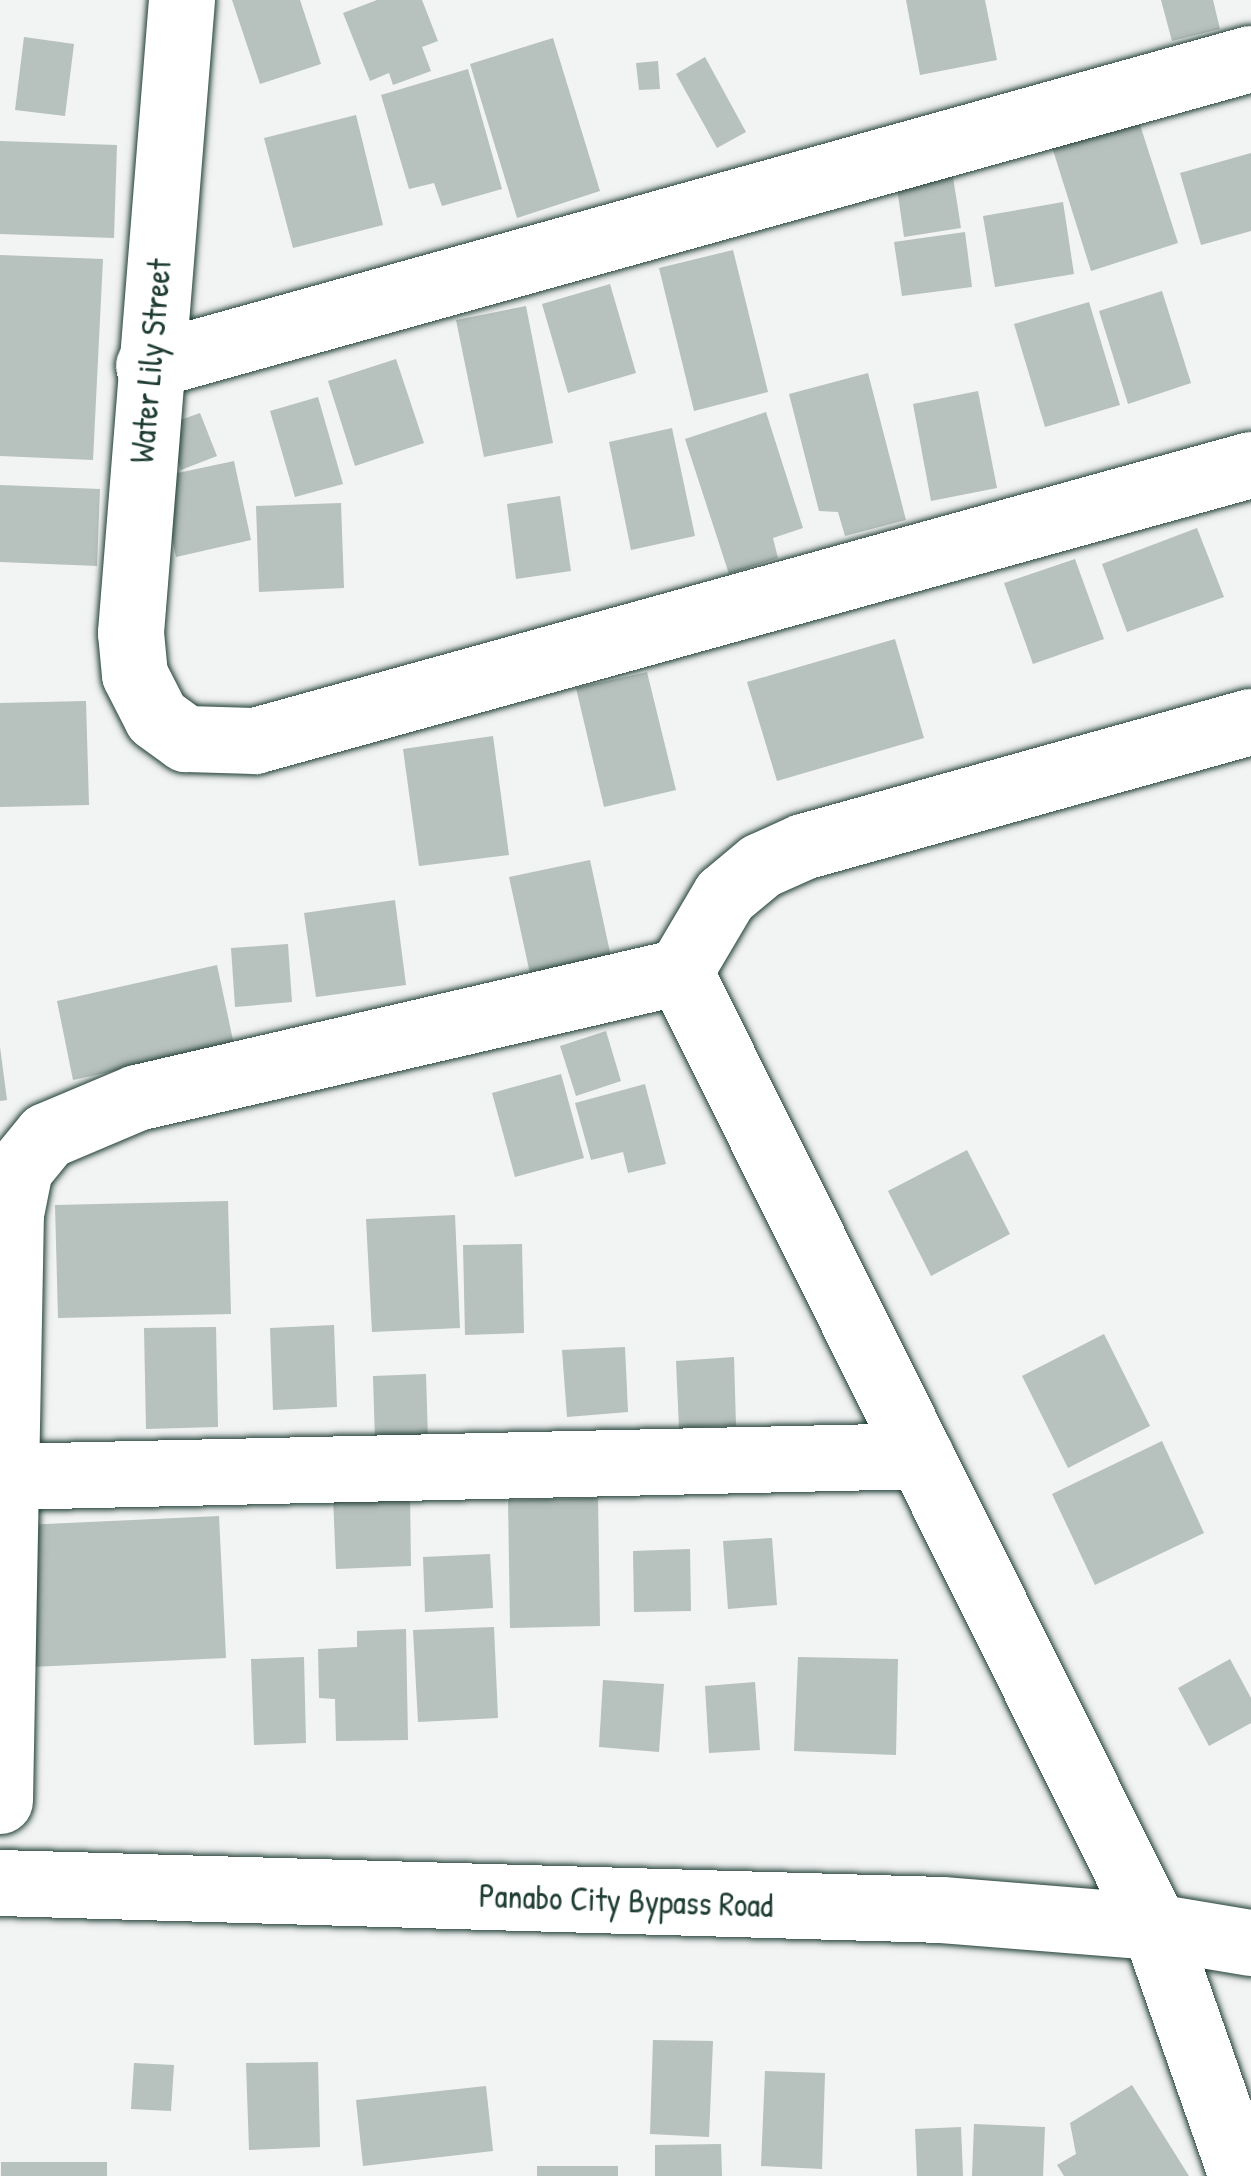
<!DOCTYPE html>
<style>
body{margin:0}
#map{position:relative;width:1251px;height:2176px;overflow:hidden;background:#f2f3f3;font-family:"Patrick Hand",sans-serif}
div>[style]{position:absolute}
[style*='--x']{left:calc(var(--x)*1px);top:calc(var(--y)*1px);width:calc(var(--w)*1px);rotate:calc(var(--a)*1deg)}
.building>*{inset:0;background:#b7c1bd}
.roads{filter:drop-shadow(0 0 3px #1f3d34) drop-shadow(0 0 3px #1f3d34)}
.minor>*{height:66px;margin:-33px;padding:0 33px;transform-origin:33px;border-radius:33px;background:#fff}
.major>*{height:66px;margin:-33px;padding:0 33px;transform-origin:33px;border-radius:33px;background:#fff}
span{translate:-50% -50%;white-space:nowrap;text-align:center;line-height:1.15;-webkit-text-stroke:10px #fff;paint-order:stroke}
.street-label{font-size:33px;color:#1f3d34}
</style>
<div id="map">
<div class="building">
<div style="clip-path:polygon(232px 0,300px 0,321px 64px,260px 84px)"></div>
<div style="clip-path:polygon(377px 0,422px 0,438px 41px,422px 47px,431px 71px,393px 85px,389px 73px,370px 81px,343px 13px)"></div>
<div style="clip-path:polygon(906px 0,985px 0,997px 60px,920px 75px)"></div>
<div style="clip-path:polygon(1161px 0,1213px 0,1220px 29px,1172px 41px)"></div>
<div style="clip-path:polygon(24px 37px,74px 44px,65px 116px,15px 110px)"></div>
<div style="clip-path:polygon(553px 38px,600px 191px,517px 218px,470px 64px)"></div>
<div style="clip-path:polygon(705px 57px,746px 132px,717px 148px,676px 74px)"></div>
<div style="clip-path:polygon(658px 61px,660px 89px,639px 90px,636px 63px)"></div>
<div style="clip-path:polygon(468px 69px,502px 189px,442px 206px,434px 183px,409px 189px,381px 95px)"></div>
<div style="clip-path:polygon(1133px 103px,1178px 243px,1091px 271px,1047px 131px)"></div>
<div style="clip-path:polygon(356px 115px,383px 225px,293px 248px,264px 138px)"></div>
<div style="clip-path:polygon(0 141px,117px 145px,114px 238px,0 234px)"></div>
<div style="clip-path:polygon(1251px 153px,1251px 231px,1201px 245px,1180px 173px)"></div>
<div style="clip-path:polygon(950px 158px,961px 228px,904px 237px,894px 167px)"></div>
<div style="clip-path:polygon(1063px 202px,1074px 274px,995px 287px,983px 216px)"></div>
<div style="clip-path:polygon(965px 232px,972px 287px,902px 296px,894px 242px)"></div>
<div style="clip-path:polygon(733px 250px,768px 392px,694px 411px,659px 268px)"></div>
<div style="clip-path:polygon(0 255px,103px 259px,93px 460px,0 456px)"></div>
<div style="clip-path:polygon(610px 284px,636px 373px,568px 393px,542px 304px)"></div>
<div style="clip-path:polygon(1162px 291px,1191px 383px,1128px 404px,1099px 311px)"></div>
<div style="clip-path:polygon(1089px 302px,1120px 405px,1045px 427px,1014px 324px)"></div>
<div style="clip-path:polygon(526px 306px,553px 443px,484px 457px,456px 320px)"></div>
<div style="clip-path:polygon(396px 359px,424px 443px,355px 466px,328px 381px)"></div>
<div style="clip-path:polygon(868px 373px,906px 520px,845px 536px,838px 512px,819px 511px,789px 394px)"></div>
<div style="clip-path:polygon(978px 391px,997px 488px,931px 501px,913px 404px)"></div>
<div style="clip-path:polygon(318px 397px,343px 484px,295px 497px,270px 411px)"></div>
<div style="clip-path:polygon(766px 412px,803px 528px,773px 538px,778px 558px,729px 574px,685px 439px)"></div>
<div style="clip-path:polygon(200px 413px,217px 456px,181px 470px,164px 426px)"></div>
<div style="clip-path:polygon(672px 428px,695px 536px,631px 550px,609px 442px)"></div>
<div style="clip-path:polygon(234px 461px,251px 540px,176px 557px,159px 477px)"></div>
<div style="clip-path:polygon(0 485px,100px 489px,97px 566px,0 562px)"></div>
<div style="clip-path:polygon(560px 496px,571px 571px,516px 579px,507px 504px)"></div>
<div style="clip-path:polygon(341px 503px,344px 588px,259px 592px,256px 506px)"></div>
<div style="clip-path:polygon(1197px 528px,1224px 597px,1127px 632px,1102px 564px)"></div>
<div style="clip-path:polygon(1075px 559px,1104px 639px,1033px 664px,1004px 583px)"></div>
<div style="clip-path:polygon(895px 639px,924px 738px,777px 781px,747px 682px)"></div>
<div style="clip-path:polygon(647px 672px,676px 790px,604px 807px,576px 688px)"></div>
<div style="clip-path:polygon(86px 701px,89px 805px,0 807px,0 703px)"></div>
<div style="clip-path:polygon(493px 736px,509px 855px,419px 866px,403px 749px)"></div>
<div style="clip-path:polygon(590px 860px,613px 966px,532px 983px,509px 877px)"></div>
<div style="clip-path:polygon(395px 900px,406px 985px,316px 997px,304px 913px)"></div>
<div style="clip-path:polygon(288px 944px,292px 1002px,235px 1007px,231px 948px)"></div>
<div style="clip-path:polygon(217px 965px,234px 1045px,73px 1080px,57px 1001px)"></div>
<div style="clip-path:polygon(606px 1031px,621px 1081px,576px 1096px,560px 1046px)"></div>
<div style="clip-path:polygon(0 1047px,7px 1100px,0 1101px)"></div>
<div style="clip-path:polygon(561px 1074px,584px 1158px,515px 1177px,492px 1093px)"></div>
<div style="clip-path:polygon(645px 1084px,666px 1164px,628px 1173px,623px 1152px,591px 1160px,575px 1103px)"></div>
<div style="clip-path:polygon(967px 1150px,1010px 1234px,931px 1276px,888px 1191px)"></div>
<div style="clip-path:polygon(228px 1201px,231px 1314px,58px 1318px,55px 1205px)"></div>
<div style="clip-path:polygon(455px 1215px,460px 1328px,372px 1332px,366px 1219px)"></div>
<div style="clip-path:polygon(522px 1244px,524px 1333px,465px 1335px,463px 1245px)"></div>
<div style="clip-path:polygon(334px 1325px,337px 1407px,273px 1410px,270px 1328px)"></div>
<div style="clip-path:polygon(216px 1327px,218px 1427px,146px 1429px,144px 1328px)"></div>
<div style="clip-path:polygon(1104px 1334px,1150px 1426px,1068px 1468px,1022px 1376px)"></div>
<div style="clip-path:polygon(625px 1347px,628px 1412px,567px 1417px,562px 1350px)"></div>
<div style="clip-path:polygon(734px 1357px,736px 1426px,679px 1428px,676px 1361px)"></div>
<div style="clip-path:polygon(426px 1374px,428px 1440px,375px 1442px,373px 1376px)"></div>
<div style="clip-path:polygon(1162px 1441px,1204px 1533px,1095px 1585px,1052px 1494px)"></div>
<div style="clip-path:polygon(410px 1494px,411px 1566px,336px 1569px,333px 1496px)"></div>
<div style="clip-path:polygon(598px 1498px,600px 1626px,510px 1628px,508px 1500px)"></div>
<div style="clip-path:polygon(219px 1516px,226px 1658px,31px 1667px,24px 1525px)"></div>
<div style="clip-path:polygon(772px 1538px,777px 1605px,728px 1609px,723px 1541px)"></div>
<div style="clip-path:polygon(690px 1549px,691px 1611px,634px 1612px,633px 1551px)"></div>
<div style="clip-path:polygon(490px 1554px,493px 1608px,425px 1612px,423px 1557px)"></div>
<div style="clip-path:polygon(494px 1627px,498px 1718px,418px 1722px,413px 1630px)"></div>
<div style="clip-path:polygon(406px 1629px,408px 1740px,336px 1741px,335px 1699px,319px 1698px,318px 1649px,357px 1647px,357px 1631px)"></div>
<div style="clip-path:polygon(304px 1657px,306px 1743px,254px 1745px,251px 1659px)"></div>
<div style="clip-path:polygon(798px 1657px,898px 1659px,896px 1755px,794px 1751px)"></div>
<div style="clip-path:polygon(1230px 1659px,1251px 1698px,1251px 1723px,1209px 1746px,1178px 1688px)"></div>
<div style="clip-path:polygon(603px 1680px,664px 1684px,659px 1752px,599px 1747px)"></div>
<div style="clip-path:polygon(755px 1682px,760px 1750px,709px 1753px,705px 1686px)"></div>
<div style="clip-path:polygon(653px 2040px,713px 2041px,709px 2137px,650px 2134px)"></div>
<div style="clip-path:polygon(318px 2062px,320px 2147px,249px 2150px,246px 2063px)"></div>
<div style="clip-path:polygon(134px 2063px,174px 2065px,171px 2111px,131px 2109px)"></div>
<div style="clip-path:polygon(765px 2071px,825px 2073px,822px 2169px,761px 2166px)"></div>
<div style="clip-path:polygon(1132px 2085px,1189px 2176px,1064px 2176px,1057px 2165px,1076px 2154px,1070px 2123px)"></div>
<div style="clip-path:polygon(486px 2086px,493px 2151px,363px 2166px,356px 2100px)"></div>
<div style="clip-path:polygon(974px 2124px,1045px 2127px,1043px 2176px,972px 2176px)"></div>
<div style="clip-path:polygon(961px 2127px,963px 2176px,917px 2176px,915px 2129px)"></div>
<div style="clip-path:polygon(721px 2144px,722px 2176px,655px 2176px,655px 2145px)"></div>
<div style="clip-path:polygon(1px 2162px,107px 2162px,107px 2176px,1px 2176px)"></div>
<div style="clip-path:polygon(537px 2166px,618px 2166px,618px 2176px,537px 2176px)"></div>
</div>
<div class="roads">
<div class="minor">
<div style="--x:182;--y:0;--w:635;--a:94.61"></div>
<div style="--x:131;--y:633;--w:42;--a:84.6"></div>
<div style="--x:135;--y:675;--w:48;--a:62.9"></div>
<div style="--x:157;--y:718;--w:36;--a:36"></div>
<div style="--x:186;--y:739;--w:69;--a:1.7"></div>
<div style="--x:255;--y:741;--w:1034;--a:-15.49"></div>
<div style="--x:149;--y:366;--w:1144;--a:-15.57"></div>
<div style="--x:6;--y:1477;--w:915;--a:-1.31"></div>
<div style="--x:0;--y:1801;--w:587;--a:-88.93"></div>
<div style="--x:11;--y:1214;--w:46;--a:-78.7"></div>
<div style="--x:20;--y:1169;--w:43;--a:-50.7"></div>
<div style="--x:47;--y:1136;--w:98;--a:-22.9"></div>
<div style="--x:137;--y:1098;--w:557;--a:-13.06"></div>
<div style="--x:1242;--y:2176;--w:264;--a:-109.3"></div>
<div style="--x:1155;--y:1927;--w:1067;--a:-116.44"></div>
<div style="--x:680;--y:972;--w:88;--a:-59.4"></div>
<div style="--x:725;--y:896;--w:47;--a:-39.8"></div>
<div style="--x:761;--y:866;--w:46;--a:-24.3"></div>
<div style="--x:803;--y:847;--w:465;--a:-15.6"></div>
</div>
<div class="major">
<div style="--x:0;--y:1883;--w:942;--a:1.64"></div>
<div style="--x:942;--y:1910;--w:214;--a:4.6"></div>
<div style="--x:1155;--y:1927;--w:97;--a:9.5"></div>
</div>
</div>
<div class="street-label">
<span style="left:151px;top:361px;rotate:-85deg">Water Lily Street</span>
<span style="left:626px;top:1901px;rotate:2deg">Panabo City Bypass Road</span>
</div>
</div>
